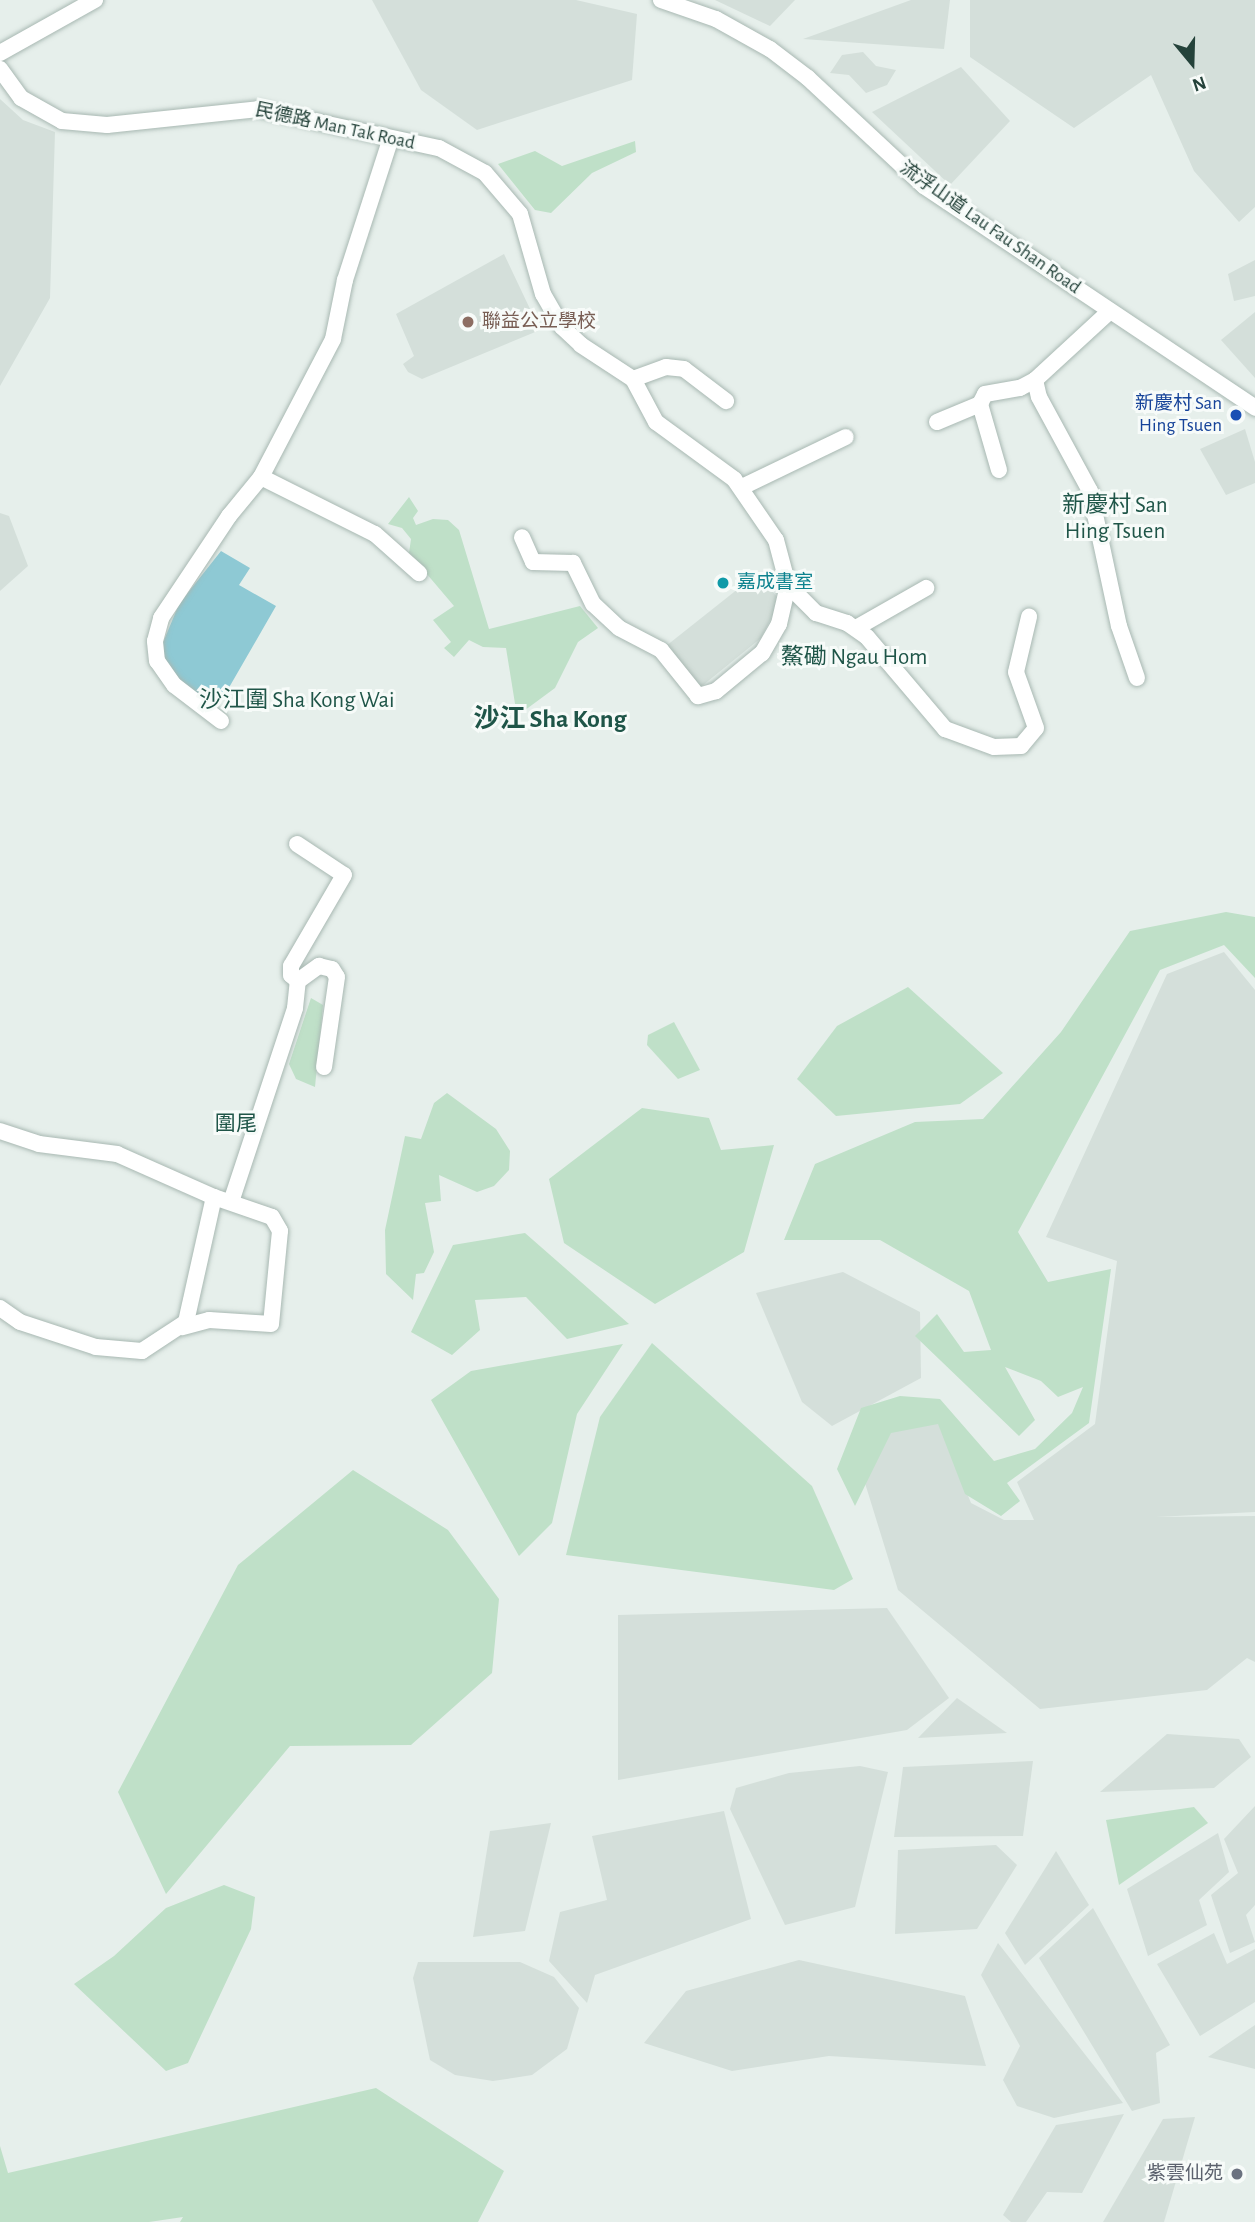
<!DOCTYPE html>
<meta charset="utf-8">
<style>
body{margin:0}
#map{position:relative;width:1255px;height:2222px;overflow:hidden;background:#e6efeb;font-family:"Alegreya Sans","Noto Sans SC",sans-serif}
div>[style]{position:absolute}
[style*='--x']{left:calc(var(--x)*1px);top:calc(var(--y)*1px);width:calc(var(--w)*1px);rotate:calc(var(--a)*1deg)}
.built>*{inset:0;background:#d4dfda}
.green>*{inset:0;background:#bfe0c8}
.water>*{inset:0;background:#8ec9d4}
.roads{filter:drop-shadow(0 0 2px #a8b8b2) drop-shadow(0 0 2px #a8b8b2)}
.minor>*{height:16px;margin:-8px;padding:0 8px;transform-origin:8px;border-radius:8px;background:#fff}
.dots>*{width:19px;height:19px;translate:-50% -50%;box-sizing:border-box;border:4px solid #f7fbf9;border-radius:50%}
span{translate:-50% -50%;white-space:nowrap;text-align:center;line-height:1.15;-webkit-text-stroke:6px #f7fbf9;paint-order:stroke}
.street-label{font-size:19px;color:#24423a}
.education-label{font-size:19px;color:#785e54}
.left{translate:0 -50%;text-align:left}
.transit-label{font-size:19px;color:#164399}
.right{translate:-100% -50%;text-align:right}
.culture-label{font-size:19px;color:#0d838f}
.worship-label{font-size:19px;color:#5b616d}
.neighbourhood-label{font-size:21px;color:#1f5548}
.quarter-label{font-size:23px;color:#1f5548}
.district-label{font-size:26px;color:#1f5548;font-weight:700}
.north{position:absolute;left:1157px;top:28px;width:70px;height:70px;-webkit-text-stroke:5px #f7fbf9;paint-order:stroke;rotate:161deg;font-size:19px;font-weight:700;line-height:28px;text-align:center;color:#24423a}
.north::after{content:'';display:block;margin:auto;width:24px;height:32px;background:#24423a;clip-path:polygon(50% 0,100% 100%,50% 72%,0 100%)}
</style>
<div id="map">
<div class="built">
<div style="clip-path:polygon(372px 0,576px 0,637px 14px,632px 80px,477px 130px,421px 90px)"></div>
<div style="clip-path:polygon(715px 0,795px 0,770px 26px)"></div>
<div style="clip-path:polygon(911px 0,950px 0,944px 49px,803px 39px)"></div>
<div style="clip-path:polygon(970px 0,1255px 0,1255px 207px,1239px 222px,1194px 171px,1151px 75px,1074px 128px,970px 57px)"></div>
<div style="clip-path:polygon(863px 52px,876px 66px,896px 70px,887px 85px,866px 93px,849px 75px,830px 73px,842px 55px)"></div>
<div style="clip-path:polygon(961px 67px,1010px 121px,950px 185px,872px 112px)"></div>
<div style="clip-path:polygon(0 99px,23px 120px,55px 132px,50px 298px,0 386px)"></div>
<div style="clip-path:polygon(504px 254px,540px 330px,422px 379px,408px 372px,403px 364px,414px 356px,396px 314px)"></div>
<div style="clip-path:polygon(1255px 260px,1255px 296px,1234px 301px,1228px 274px)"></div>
<div style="clip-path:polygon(1255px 312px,1255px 378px,1221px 340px)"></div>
<div style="clip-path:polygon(1245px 429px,1255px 462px,1255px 483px,1226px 495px,1200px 449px)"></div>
<div style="clip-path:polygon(0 513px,9px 516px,28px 566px,0 591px)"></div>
<div style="clip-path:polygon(758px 573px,780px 601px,761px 638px,697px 690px,666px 646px)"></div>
<div style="clip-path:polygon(1224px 952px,1255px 990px,1255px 1512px,1156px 1517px,1255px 1516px,1255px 1662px,1247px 1658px,1207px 1690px,1040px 1709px,898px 1590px,852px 1441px,934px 1411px,971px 1503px,1004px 1520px,1034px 1520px,1017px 1482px,1095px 1424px,1117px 1261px,1046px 1237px,1167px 974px)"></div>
<div style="clip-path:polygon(843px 1272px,920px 1312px,921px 1378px,832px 1426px,802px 1402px,756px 1293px)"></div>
<div style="clip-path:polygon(887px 1608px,949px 1698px,907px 1730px,618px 1780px,618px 1615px)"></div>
<div style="clip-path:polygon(957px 1698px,1007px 1733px,918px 1738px)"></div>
<div style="clip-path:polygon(1167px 1734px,1239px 1739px,1251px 1757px,1214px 1788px,1100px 1792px)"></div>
<div style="clip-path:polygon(1033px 1761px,1023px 1836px,894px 1837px,903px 1767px)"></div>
<div style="clip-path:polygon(860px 1766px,888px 1772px,855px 1907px,785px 1925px,730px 1809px,736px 1788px,789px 1773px)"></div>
<div style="clip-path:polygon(1255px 1806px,1255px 1905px,1246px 1915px,1255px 1942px,1230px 1953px,1211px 1895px,1238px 1873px,1224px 1839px)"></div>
<div style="clip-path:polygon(724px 1811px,751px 1919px,595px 1975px,587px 2003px,549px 1961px,560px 1912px,607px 1900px,592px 1836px)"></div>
<div style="clip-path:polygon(551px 1823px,525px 1931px,473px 1937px,490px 1831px)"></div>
<div style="clip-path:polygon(1218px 1833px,1229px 1872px,1199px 1900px,1207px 1925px,1148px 1956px,1127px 1889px)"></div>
<div style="clip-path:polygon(996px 1845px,1017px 1865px,977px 1929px,895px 1934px,898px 1850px)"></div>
<div style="clip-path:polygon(1056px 1851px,1089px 1905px,1025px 1965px,1005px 1933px)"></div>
<div style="clip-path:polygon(1093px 1908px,1170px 2045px,1156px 2053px,1160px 2103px,1132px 2111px,1039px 1958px)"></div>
<div style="clip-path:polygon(1214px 1933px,1227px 1964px,1255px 1949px,1255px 2002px,1200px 2036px,1157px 1964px)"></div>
<div style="clip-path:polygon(998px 1943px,1123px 2103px,1054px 2118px,1017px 2106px,1003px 2080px,1020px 2046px,981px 1975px)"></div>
<div style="clip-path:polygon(799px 1960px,965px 1996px,986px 2066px,829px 2056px,732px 2071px,644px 2043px,686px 1991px)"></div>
<div style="clip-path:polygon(418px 1962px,520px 1962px,554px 1977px,579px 2008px,567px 2049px,532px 2075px,493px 2081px,455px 2075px,430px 2060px,413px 1978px)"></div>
<div style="clip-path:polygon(1255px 2025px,1255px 2069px,1208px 2057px)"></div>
<div style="clip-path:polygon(1124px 2114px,1082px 2193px,1047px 2192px,1026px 2222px,1011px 2222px,1003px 2215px,1056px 2125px)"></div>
<div style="clip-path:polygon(1195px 2117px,1164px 2222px,1103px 2222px,1163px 2119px)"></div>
</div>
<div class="green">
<div style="clip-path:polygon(635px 141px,636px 152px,592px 173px,551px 213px,535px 210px,498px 164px,535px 151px,562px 166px)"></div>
<div style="clip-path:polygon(409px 497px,418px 511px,413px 518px,416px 525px,433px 519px,448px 520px,459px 530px,489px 629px,580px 606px,598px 628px,578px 642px,555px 688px,517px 716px,506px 648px,483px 647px,469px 640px,454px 657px,444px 648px,451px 642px,433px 620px,454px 606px,409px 553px,411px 539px,402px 528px,388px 524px)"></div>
<div style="clip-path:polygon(1226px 912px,1255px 917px,1255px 978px,1224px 945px,1160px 970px,1018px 1232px,1048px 1282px,1111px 1269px,1089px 1423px,1007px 1483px,1020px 1501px,1001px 1516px,965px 1494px,938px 1424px,891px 1433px,855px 1506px,837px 1469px,861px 1408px,900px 1396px,940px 1399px,994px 1461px,1035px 1449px,1072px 1413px,1083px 1387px,1058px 1397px,1041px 1381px,1005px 1367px,1035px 1420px,1019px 1436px,915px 1336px,937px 1314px,964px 1352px,991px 1350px,969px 1291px,880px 1240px,784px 1240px,815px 1164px,915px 1122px,983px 1119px,1061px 1032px,1130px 931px)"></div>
<div style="clip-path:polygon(908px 987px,1003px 1073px,960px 1104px,836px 1116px,797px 1079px,837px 1026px)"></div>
<div style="clip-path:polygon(311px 998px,323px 1005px,315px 1087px,296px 1079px,289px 1064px)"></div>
<div style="clip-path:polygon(674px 1022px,700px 1070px,678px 1079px,647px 1045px,648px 1035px)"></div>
<div style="clip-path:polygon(447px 1093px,496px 1129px,510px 1151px,509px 1170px,494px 1186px,477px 1192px,439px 1175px,441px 1201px,425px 1203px,434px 1252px,424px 1273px,416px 1274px,413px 1300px,386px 1274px,385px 1230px,405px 1136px,421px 1139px,434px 1103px)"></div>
<div style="clip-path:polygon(642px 1108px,709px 1118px,721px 1150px,774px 1145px,744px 1252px,655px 1304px,564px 1243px,549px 1179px)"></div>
<div style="clip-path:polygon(525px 1233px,629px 1324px,567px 1339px,526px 1297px,475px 1300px,480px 1330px,452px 1355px,411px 1332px,453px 1245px)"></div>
<div style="clip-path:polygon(652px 1343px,812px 1486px,853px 1579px,834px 1590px,566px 1555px,600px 1417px)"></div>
<div style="clip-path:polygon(623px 1344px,577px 1414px,552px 1523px,519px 1556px,431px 1400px,471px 1371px)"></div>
<div style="clip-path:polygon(353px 1470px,448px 1530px,499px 1599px,492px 1673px,411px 1745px,290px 1746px,166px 1894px,118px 1792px,238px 1565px)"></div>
<div style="clip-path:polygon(1194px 1807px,1208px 1823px,1119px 1885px,1106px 1820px)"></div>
<div style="clip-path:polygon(224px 1885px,255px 1897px,251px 1929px,188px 2063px,166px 2071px,74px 1984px,114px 1956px,166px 1908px)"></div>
<div style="clip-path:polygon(376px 2088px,504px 2171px,478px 2222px,180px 2222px,183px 2217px,149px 2222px,0 2222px,0 2146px,8px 2173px)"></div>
</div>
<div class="water">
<div style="clip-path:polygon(221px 551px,250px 568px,239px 585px,276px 606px,227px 691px,212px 706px,179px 682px,163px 658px,162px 645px,179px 604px)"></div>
</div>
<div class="roads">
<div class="minor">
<div style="--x:661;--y:0;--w:58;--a:19.1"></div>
<div style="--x:716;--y:19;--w:62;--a:29.1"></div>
<div style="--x:770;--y:49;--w:48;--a:37.3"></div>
<div style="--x:808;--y:78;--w:158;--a:43"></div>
<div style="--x:924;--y:186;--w:399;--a:33.8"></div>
<div style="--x:0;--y:53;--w:109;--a:-29.2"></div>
<div style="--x:0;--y:69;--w:36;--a:54"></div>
<div style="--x:21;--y:98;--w:47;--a:29.3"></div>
<div style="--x:62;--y:121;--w:45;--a:5.1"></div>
<div style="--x:107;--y:125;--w:152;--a:-6"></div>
<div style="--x:258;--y:109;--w:185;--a:12.2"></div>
<div style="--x:439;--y:148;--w:52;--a:28.5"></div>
<div style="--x:485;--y:173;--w:54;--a:49.5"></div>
<div style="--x:520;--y:214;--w:83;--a:74"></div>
<div style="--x:543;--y:294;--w:38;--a:60"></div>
<div style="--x:562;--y:327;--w:26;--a:43"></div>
<div style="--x:581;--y:345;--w:62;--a:33.2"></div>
<div style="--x:633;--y:379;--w:49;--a:61.9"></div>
<div style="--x:656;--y:422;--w:97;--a:36.2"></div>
<div style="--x:734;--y:479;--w:74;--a:55.5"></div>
<div style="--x:776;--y:540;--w:47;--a:75.1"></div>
<div style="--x:788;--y:585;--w:40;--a:103"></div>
<div style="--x:779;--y:624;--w:34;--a:120"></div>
<div style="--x:762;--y:653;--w:60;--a:140.4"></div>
<div style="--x:716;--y:691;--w:19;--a:164"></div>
<div style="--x:698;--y:696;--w:59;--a:-128.8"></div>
<div style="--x:661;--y:650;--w:47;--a:-152.4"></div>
<div style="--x:619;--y:628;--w:35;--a:-137"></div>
<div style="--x:593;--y:604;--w:46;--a:-116"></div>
<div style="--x:573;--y:563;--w:40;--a:-178.6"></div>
<div style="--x:533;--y:562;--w:27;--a:-114"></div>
<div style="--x:1110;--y:311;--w:102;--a:137.4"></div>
<div style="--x:1035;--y:380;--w:17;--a:77"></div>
<div style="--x:1039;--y:397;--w:107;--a:61.5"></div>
<div style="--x:1090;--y:491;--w:138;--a:77.9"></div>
<div style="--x:1119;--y:626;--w:55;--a:70.9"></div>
<div style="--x:633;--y:379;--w:35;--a:-20"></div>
<div style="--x:666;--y:367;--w:18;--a:6"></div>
<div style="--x:684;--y:369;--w:53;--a:37.3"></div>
<div style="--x:937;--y:422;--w:47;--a:-22.7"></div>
<div style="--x:999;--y:470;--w:69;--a:-106.1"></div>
<div style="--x:980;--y:404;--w:11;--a:-63"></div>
<div style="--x:985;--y:394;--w:36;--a:-10"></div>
<div style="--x:1020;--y:388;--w:17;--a:-28"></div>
<div style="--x:261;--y:477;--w:127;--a:26.6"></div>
<div style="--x:375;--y:534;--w:59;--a:41.6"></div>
<div style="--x:742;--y:487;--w:115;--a:-25.7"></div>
<div style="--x:788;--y:585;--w:40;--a:45"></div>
<div style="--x:816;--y:613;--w:33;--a:18"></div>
<div style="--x:847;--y:623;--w:24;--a:35"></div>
<div style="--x:867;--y:637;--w:121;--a:49.7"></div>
<div style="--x:945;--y:729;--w:52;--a:20.2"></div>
<div style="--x:994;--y:747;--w:27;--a:-2"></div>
<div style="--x:1021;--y:746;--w:23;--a:-50"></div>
<div style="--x:1036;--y:728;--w:59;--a:-109.7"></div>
<div style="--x:1016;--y:672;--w:57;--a:-76.7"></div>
<div style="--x:856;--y:628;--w:81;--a:-29.7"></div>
<div style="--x:221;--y:721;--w:59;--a:-142.5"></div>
<div style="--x:174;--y:685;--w:29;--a:-125"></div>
<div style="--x:157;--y:661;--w:20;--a:-96"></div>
<div style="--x:155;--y:641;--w:24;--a:-75"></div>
<div style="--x:161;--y:618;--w:123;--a:-56.3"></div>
<div style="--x:229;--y:516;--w:50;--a:-50.6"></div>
<div style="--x:261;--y:477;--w:156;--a:-62.4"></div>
<div style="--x:333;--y:339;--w:60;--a:-78.5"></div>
<div style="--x:345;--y:280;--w:146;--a:-72.1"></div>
<div style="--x:297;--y:844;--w:56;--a:33.4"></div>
<div style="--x:344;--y:875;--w:105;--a:120.2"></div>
<div style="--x:291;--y:966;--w:9;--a:90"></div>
<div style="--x:291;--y:975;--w:9;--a:41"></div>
<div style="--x:0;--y:1131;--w:41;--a:18.4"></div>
<div style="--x:39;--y:1144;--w:79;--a:7.3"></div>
<div style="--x:117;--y:1154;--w:106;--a:23.9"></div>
<div style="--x:214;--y:1197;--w:61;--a:19"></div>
<div style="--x:272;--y:1217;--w:16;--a:60"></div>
<div style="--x:280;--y:1231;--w:93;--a:95.5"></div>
<div style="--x:271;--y:1324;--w:62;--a:-176.3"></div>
<div style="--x:209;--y:1320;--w:28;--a:165"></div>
<div style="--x:231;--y:1202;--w:204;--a:-71.7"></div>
<div style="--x:295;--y:1008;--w:27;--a:-84"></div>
<div style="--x:298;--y:981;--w:26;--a:-36"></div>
<div style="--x:319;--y:966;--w:13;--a:13"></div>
<div style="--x:332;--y:969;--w:9;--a:58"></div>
<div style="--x:337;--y:977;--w:91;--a:98.2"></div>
<div style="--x:0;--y:1308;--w:24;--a:35"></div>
<div style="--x:20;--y:1322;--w:80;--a:18.2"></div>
<div style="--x:96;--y:1347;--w:46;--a:5"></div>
<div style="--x:142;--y:1351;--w:53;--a:-33.4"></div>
<div style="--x:186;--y:1322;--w:128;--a:-77.4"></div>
</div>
</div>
<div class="dots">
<div style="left:468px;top:322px;background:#8d6e63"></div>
<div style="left:1236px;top:415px;background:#1a4fb4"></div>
<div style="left:723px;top:583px;background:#0f9aa8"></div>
<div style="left:1237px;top:2174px;background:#6b7280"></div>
</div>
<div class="street-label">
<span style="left:335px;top:127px;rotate:12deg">民德路 Man Tak Road</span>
<span style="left:990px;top:228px;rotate:35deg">流浮山道 Lau Fau Shan Road</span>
</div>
<div class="education-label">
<span class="left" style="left:482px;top:322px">聯益公立學校</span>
</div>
<div class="transit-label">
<span class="right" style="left:1222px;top:415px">新慶村 San<br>Hing Tsuen</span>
</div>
<div class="culture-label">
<span class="left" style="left:737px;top:583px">嘉成書室</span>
</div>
<div class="worship-label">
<span class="right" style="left:1223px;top:2174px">紫雲仙苑</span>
</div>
<div class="neighbourhood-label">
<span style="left:236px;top:1124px">圍尾</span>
</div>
<div class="quarter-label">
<span style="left:1115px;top:519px">新慶村 San<br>Hing Tsuen</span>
<span style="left:854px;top:658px">鰲磡 Ngau Hom</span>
<span style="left:297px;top:701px">沙江圍 Sha Kong Wai</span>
</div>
<div class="district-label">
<span style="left:550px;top:720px">沙江 Sha Kong</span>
</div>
<div class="north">N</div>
</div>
